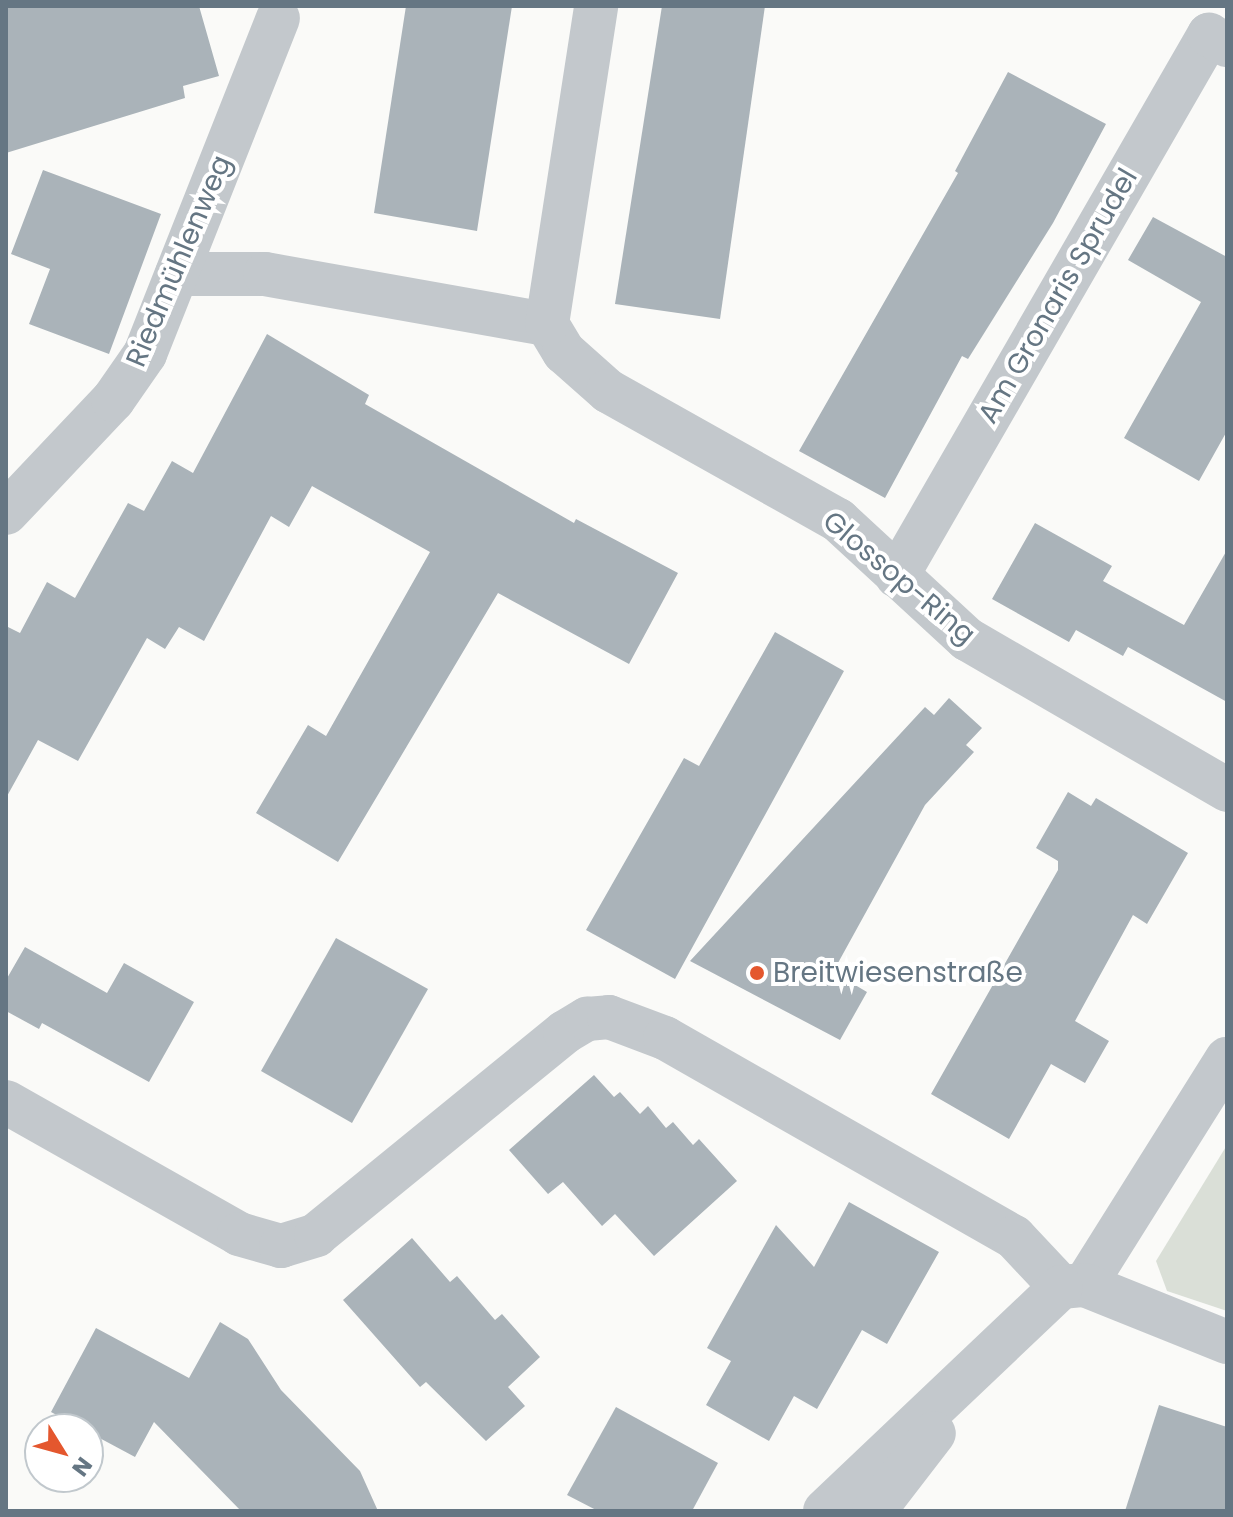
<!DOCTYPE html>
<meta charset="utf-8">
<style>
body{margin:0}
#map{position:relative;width:1233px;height:1517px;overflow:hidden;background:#fafaf8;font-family:Poppins,sans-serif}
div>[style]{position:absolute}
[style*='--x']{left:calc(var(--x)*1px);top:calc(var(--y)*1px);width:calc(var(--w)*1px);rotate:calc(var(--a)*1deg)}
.green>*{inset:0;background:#dadfd7}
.building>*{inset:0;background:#aab3b9}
.minor>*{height:44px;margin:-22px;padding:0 22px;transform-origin:22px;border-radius:22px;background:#c3c8cc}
.dots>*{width:22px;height:22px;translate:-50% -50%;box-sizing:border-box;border:4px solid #fff;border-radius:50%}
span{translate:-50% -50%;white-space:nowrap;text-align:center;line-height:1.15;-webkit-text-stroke:8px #fff;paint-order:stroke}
.street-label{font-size:28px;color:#657683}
.poi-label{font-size:28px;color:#657683}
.left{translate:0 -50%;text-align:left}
.frame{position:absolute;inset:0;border:8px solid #657683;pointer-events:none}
.north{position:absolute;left:24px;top:1413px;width:80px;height:80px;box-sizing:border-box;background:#fff;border:2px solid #c1c8cd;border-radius:50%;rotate:127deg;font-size:22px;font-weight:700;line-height:32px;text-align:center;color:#657683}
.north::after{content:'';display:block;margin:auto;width:28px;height:36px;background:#e4572e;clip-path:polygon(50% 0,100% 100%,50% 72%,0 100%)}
</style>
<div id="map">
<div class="green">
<div style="clip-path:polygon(1227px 1145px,1227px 1311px,1167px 1291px,1156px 1261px)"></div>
</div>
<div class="building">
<div style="clip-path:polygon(6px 6px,199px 6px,219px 76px,183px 86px,185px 98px,6px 153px)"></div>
<div style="clip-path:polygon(406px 6px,512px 6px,477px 231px,374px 213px)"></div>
<div style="clip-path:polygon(662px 6px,765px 6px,720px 319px,615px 304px)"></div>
<div style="clip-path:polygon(1008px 72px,1106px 124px,1053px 223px,968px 359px,962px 356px,885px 498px,799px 451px,958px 173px,955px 171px)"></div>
<div style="clip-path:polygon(43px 170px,161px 214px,109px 354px,29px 324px,50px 269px,11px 254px)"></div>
<div style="clip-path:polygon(1153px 217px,1227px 257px,1227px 431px,1199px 481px,1124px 438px,1201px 302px,1128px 260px)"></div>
<div style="clip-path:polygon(267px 334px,369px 395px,365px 404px,574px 523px,576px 519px,678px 573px,629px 664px,498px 593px,338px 862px,256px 813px,308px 725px,326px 736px,430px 552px,312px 486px,289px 527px,271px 516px,204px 641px,179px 627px,165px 649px,147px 638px,78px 761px,38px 740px,6px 798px,6px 626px,20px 633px,47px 582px,75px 598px,128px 503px,144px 511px,172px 461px,193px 473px)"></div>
<div style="clip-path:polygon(1035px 523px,1112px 566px,1103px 581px,1184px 625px,1227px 550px,1227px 702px,1128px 647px,1123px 656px,1076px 630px,1069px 642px,992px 599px)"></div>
<div style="clip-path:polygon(775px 632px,844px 671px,675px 979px,586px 930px,684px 758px,699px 766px)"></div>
<div style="clip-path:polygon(949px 698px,982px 728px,966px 745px,974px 752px,925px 805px,833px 972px,867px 992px,840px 1040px,690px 961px,925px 707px,934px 715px)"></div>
<div style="clip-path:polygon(1068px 792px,1091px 806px,1096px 798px,1188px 853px,1147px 924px,1133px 915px,1075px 1021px,1109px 1041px,1085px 1083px,1051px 1064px,1009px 1139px,931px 1094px,1058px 870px,1058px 861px,1036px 848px)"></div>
<div style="clip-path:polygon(336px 938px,428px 989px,352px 1123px,261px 1071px)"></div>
<div style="clip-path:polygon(25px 947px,107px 993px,124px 963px,194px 1002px,149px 1082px,42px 1023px,39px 1029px,6px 1011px,6px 980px)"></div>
<div style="clip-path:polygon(594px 1075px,614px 1097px,620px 1092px,640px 1114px,648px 1106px,666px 1128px,673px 1122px,693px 1145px,699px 1139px,737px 1181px,654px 1256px,615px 1214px,602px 1226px,563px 1182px,548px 1194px,509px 1150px)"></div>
<div style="clip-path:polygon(849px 1202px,939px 1252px,887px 1344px,862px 1330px,817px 1409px,794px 1396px,769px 1441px,706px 1405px,731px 1361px,707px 1348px,776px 1225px,814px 1267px)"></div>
<div style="clip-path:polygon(412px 1238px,450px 1282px,457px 1276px,495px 1320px,502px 1314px,540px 1357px,508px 1387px,525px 1406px,486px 1441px,426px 1382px,420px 1387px,343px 1300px)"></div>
<div style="clip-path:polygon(220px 1322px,248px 1339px,281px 1390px,360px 1471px,378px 1511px,241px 1511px,154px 1422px,135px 1457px,51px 1412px,96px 1328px,189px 1378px)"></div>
<div style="clip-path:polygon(1159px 1405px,1227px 1427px,1227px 1511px,1125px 1511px)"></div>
<div style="clip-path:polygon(616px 1407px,718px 1463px,692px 1511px,598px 1511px,567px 1495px)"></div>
</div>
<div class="minor">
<div style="--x:177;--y:274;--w:88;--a:0"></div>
<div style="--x:265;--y:274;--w:286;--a:10.1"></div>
<div style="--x:547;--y:324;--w:33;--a:59"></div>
<div style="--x:564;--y:352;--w:59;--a:41.6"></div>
<div style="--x:608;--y:391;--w:264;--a:29.3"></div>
<div style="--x:838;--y:520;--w:176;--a:42.7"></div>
<div style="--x:967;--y:639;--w:301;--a:30.1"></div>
<div style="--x:547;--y:324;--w:322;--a:-81.2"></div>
<div style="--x:6;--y:513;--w:156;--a:-46.6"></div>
<div style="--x:113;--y:400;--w:56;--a:-55.2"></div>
<div style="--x:145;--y:354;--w:361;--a:-68.4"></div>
<div style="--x:897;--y:576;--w:625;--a:-60.03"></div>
<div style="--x:1209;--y:35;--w:21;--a:29"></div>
<div style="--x:6;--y:1102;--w:268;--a:29.5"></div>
<div style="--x:239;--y:1234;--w:44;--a:15.9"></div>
<div style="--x:281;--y:1246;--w:37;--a:-17"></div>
<div style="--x:316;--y:1235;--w:321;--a:-39.2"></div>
<div style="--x:565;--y:1032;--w:26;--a:-31"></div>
<div style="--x:587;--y:1019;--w:22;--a:-5"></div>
<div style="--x:609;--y:1017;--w:60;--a:20.6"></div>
<div style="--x:665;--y:1038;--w:402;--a:29.7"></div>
<div style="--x:1014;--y:1237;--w:69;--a:46.8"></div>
<div style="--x:1085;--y:1285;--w:267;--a:-57.9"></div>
<div style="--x:1061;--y:1287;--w:24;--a:-5"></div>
<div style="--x:1085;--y:1285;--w:153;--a:21.9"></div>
<div style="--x:825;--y:1511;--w:325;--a:-43.5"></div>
<div style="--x:874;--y:1511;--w:98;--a:-52.4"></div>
</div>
<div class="dots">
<div style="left:757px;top:973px;background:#e4572e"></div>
</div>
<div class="street-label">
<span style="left:179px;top:261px;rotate:-67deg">Riedmühlenweg</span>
<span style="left:1058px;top:296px;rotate:-60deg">Am Gronaris Sprudel</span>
<span style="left:899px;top:578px;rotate:40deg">Glossop-Ring</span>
</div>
<div class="poi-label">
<span class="left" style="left:773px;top:973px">Breitwiesenstraße</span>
</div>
<div class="frame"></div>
<div class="north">N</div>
</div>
